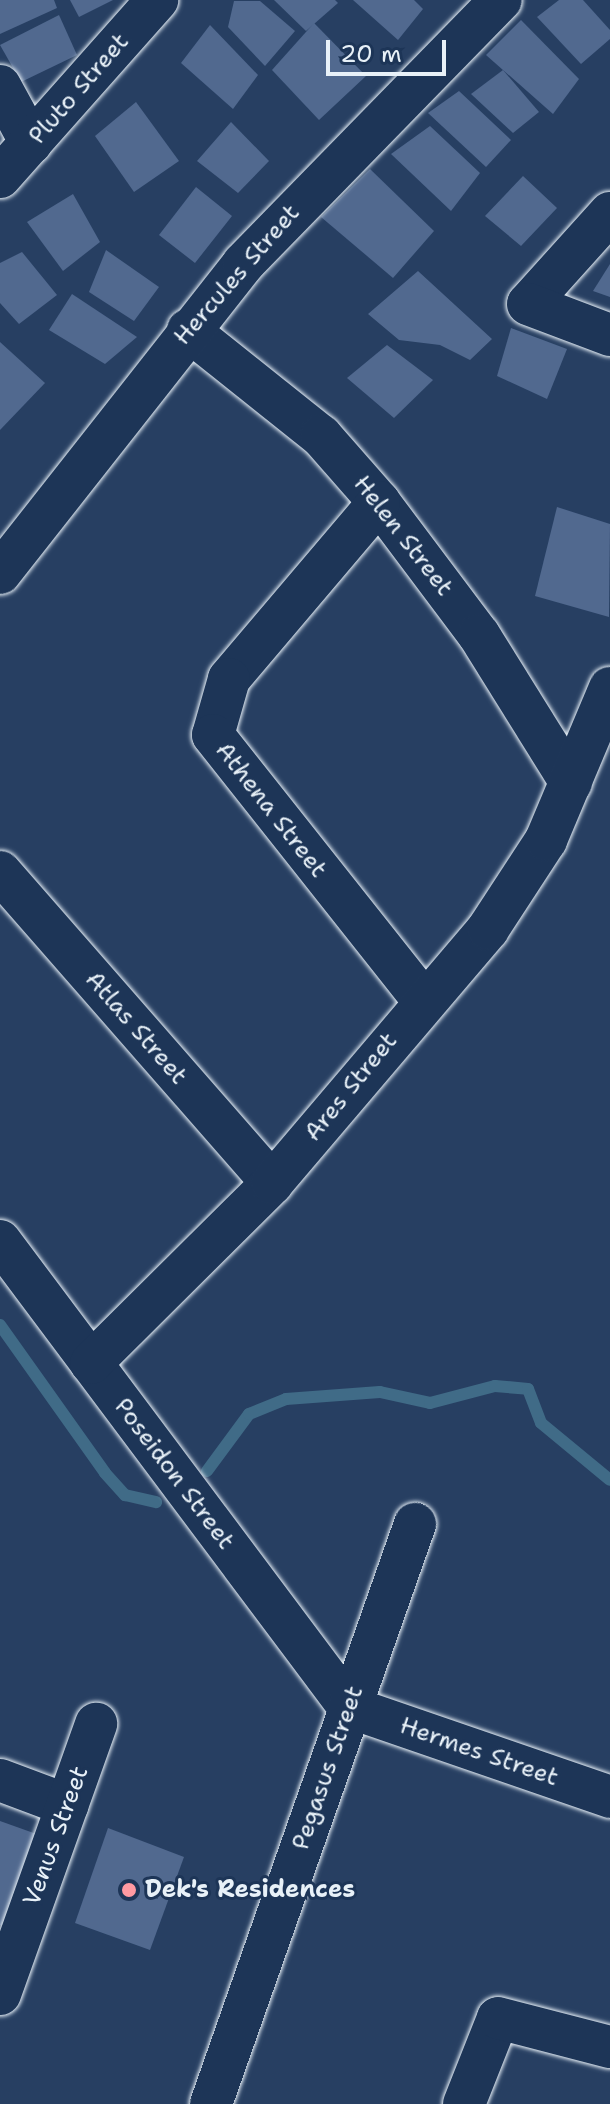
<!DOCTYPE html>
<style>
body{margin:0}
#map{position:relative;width:610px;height:2104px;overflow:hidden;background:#273f62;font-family:"Shantell Sans",sans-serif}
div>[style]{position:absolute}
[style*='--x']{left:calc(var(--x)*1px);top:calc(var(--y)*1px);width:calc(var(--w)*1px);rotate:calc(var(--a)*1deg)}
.stream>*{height:12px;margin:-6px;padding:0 6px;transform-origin:6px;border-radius:6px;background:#406b87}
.building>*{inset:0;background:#51698f}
.roads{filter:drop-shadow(0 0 2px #e8f1f8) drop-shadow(0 0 2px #e8f1f8)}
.minor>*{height:42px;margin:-21px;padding:0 21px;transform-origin:21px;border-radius:21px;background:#1d3557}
.dots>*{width:22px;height:22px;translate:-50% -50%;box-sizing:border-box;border:4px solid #1d3557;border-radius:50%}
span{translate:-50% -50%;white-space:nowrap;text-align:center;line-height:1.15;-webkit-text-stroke:6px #1d3557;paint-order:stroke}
.street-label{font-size:24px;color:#e8f1f8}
.poi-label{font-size:24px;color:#e8f1f8;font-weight:700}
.left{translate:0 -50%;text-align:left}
.scale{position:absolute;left:326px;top:40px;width:120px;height:36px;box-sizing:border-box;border:4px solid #e8f1f8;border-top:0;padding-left:10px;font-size:24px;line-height:28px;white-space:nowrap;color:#e8f1f8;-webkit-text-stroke:6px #1d3557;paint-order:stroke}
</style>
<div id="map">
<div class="stream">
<div style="--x:0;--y:1325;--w:181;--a:54.6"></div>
<div style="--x:105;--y:1473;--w:30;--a:48"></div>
<div style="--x:125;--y:1495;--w:32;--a:13"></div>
<div style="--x:207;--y:1471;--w:71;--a:-53.6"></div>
<div style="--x:249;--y:1414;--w:40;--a:-22"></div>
<div style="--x:286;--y:1399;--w:94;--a:-4.3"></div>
<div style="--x:380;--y:1392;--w:51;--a:12.4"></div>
<div style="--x:430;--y:1403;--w:67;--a:-14.7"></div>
<div style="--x:495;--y:1386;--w:33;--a:5"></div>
<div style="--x:528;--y:1389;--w:36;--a:69"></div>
<div style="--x:541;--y:1423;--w:89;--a:39.6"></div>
</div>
<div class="building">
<div style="clip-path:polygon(0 0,54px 0,57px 8px,0 34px)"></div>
<div style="clip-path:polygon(70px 0,113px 0,79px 17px)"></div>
<div style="clip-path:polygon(274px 0,335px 0,338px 3px,306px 31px)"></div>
<div style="clip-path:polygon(353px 0,414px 0,423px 9px,398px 40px)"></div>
<div style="clip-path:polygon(559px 0,583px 0,610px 30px,610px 39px,581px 64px,537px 17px)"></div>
<div style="clip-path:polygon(234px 1px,260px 1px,295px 31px,265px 66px,228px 27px)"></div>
<div style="clip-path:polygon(59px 15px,77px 55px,21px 82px,0 45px)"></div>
<div style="clip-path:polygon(521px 20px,579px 79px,553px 114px,486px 55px)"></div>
<div style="clip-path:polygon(314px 23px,366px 76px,319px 120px,272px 70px)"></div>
<div style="clip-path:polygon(210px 25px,258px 75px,233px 109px,181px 63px)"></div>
<div style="clip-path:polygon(503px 70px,539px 112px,513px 133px,471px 94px)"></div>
<div style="clip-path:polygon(459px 91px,511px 140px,486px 167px,428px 113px)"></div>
<div style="clip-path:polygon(136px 102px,179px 161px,134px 192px,95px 136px)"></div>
<div style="clip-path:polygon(231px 122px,269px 161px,238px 193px,197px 161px)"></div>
<div style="clip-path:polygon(430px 126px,480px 173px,451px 211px,391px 154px)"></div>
<div style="clip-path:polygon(370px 169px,434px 231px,393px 278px,321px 217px)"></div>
<div style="clip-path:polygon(523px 176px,557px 208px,521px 246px,485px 216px)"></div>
<div style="clip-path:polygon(196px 187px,232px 216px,195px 263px,159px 235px)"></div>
<div style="clip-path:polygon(73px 194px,100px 242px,63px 271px,27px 222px)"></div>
<div style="clip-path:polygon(106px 250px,159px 287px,134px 321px,89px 292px)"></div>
<div style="clip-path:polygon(22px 252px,57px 295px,19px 324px,0 303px,0 263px)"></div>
<div style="clip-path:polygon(610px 264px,610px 297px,593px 291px)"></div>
<div style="clip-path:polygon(418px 271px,492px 339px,470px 360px,440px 345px,399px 340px,368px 314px)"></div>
<div style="clip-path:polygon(72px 294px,137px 337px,105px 364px,49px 330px)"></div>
<div style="clip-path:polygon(511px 328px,567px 349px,547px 399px,497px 376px)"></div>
<div style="clip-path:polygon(0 342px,45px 383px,0 430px)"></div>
<div style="clip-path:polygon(387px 345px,433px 380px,394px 418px,347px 378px)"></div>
<div style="clip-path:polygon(557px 507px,610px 524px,609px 617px,535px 596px)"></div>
<div style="clip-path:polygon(0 1821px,42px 1836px,11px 1928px,0 1925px)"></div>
<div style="clip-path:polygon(108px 1828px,184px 1857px,150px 1950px,75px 1923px)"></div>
</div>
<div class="roads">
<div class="minor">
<div style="--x:0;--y:86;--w:65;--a:61.5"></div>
<div style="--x:0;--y:177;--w:237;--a:-48.4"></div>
<div style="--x:610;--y:213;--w:122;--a:132"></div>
<div style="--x:528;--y:304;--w:88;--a:20.7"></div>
<div style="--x:188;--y:330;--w:170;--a:38.6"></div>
<div style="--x:321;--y:436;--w:88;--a:48.7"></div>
<div style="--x:379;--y:502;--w:166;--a:53.1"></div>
<div style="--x:479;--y:635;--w:174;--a:58.1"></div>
<div style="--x:379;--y:502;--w:232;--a:130.3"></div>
<div style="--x:229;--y:679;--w:58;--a:105.9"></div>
<div style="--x:213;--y:735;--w:338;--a:51.6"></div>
<div style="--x:0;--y:573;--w:393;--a:-51.8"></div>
<div style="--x:243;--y:264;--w:369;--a:-45.7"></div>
<div style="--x:0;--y:872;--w:413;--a:48.8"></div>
<div style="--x:0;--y:1241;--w:582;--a:53.17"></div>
<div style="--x:91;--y:1363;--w:255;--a:-44.8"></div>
<div style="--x:272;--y:1183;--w:333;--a:-49.6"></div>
<div style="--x:488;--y:929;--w:106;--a:-56.9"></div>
<div style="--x:546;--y:840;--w:165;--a:-67.2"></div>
<div style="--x:349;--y:1707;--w:276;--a:19"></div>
<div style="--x:0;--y:1780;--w:72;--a:20.5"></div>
<div style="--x:0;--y:1994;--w:287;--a:-70.4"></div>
<div style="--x:211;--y:2104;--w:615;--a:-70.62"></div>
<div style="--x:464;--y:2104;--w:92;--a:-68.4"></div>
<div style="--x:498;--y:2018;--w:116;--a:14.5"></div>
</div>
</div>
<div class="dots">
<div style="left:129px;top:1890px;background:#ff9aa2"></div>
</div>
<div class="street-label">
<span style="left:79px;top:89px;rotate:-49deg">Pluto Street</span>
<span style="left:237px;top:275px;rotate:-49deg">Hercules Street</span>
<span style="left:403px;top:536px;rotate:52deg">Helen Street</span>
<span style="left:271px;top:810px;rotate:52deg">Athena Street</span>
<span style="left:136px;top:1028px;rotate:49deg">Atlas Street</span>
<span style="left:351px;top:1087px;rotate:-51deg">Ares Street</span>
<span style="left:174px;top:1474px;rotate:53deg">Poseidon Street</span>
<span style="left:479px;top:1752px;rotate:19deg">Hermes Street</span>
<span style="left:328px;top:1768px;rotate:-71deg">Pegasus Street</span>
<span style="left:56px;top:1836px;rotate:-70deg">Venus Street</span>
</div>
<div class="poi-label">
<span class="left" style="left:145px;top:1890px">Dek's Residences</span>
</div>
<div class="scale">20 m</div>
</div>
